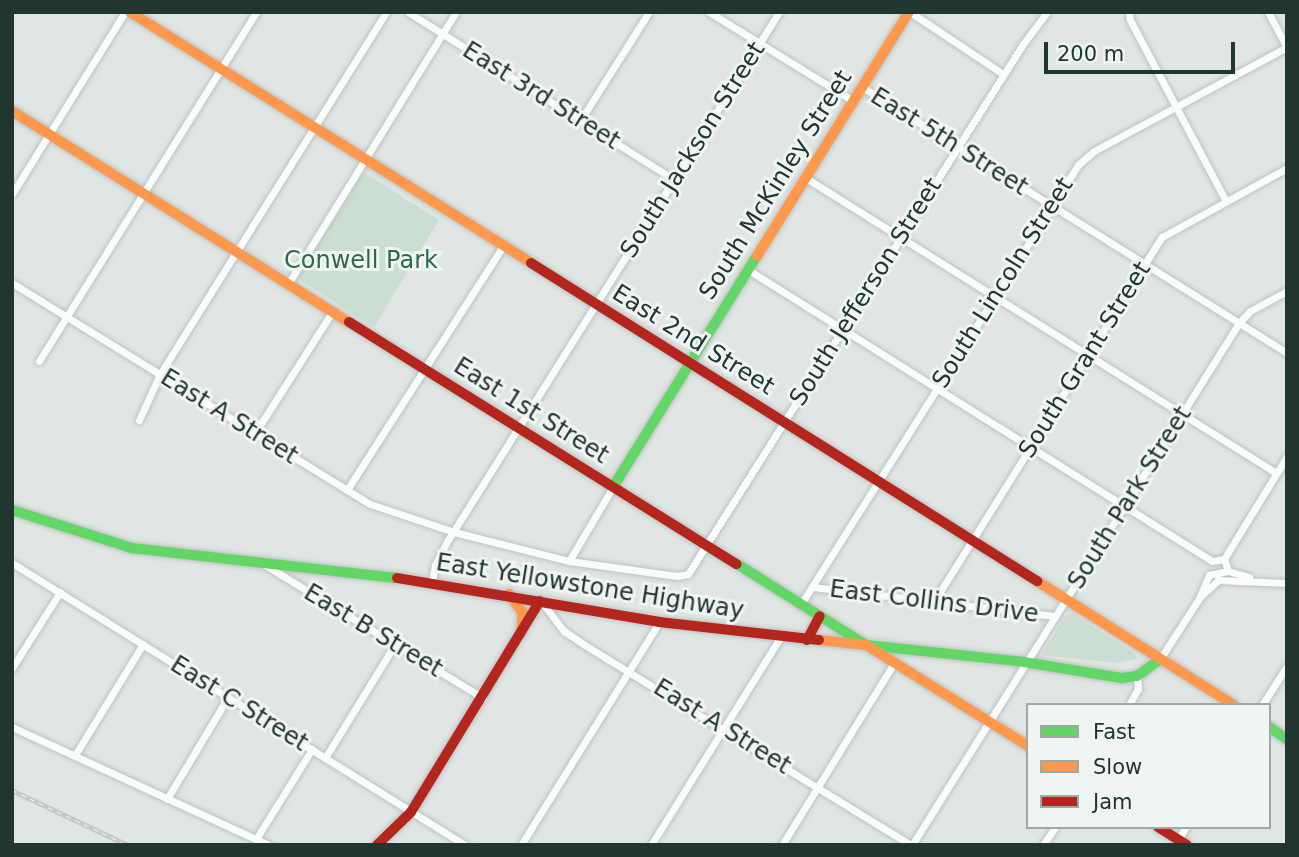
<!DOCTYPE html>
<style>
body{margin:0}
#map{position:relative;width:1299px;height:857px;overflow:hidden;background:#e1e6e4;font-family:"DejaVu Sans",sans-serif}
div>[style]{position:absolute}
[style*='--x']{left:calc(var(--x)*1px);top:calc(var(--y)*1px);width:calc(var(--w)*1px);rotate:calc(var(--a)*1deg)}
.green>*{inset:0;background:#cbded1}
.roads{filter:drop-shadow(0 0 2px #bec3c1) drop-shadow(0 0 2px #bec3c1)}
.street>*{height:7px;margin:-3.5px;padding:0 3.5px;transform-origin:3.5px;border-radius:3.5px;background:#fafbfb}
.fast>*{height:10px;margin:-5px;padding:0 5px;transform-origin:5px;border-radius:5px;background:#63d668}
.slow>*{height:10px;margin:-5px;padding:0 5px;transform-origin:5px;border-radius:5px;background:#ff974d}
.jam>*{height:10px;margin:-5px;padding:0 5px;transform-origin:5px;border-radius:5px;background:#b3261e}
.rail>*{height:4.5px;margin-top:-2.25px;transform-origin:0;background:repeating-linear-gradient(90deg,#eef5f2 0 5px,#c6c9c8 0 10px);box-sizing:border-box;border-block:2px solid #c6c9c8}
span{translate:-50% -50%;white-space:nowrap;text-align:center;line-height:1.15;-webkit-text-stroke:6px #eef5f2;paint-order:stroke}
.street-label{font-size:24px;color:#223631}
.park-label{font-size:24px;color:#306947}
.frame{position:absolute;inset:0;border:14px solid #223631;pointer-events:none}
.legend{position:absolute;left:1026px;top:703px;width:245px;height:126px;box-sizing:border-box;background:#eef5f2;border:2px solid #9ca9a5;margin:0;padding:9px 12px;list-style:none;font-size:21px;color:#223631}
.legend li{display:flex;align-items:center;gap:14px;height:35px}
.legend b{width:35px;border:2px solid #9ca9a5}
.scale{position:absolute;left:1044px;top:42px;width:191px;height:32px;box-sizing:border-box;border:4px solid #223631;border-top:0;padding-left:9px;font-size:21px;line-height:24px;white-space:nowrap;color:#223631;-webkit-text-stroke:5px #eef5f2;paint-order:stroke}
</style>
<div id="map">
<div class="green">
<div style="clip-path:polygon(363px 172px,439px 220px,374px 327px,297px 278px)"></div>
<div style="clip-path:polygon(1073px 614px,1134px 653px,1138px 659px,1118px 663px,1041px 655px,1066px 615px)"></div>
</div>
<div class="roads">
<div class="street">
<div style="--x:408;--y:12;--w:315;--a:32.2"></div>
<div style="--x:709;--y:12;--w:169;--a:31.7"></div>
<div style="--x:910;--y:12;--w:112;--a:33.7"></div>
<div style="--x:1129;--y:12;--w:8;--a:83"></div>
<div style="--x:1130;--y:20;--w:205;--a:62.1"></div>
<div style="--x:1268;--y:12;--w:40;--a:62"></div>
<div style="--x:862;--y:87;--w:501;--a:32.04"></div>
<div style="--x:580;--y:121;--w:129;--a:-57.7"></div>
<div style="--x:806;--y:178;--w:555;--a:32.11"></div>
<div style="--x:12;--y:194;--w:214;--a:-58.2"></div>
<div style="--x:750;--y:271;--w:545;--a:32.12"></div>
<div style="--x:1212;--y:561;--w:12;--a:-9"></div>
<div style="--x:12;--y:283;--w:421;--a:31.7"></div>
<div style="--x:370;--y:504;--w:89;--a:18.4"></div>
<div style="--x:454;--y:532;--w:119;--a:14.2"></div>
<div style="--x:569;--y:561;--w:109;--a:7.9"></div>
<div style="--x:677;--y:576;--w:11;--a:-10"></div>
<div style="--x:688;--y:574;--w:627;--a:-57.7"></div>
<div style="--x:1023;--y:44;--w:40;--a:-53"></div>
<div style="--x:288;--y:284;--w:320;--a:-58.3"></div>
<div style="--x:39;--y:361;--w:411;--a:-58.1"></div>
<div style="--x:139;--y:420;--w:51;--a:-65.5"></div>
<div style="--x:160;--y:374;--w:427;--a:-58"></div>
<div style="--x:255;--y:433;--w:143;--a:-57.5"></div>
<div style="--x:347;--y:490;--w:290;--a:-57.4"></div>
<div style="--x:569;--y:561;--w:86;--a:-59.3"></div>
<div style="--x:12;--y:563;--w:534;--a:31.9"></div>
<div style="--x:265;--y:565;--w:255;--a:31.4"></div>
<div style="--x:1228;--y:571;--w:13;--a:-108"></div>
<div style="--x:1224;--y:559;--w:121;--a:-58.5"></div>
<div style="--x:432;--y:582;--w:17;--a:-80"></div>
<div style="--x:435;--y:565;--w:28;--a:-63"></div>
<div style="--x:448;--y:540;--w:623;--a:-57.92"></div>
<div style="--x:812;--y:587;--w:245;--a:6.8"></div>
<div style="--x:1200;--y:596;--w:23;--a:-67"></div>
<div style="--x:1209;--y:575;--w:19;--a:-12"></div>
<div style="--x:1228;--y:571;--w:22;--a:16"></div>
<div style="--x:541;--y:601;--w:38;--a:53"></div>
<div style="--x:564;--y:631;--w:23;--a:34"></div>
<div style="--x:583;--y:644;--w:385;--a:31.5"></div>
<div style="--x:933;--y:603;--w:432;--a:-58"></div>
<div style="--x:1162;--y:237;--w:143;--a:-28.9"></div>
<div style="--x:801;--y:604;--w:519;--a:-57.75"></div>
<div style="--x:1078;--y:165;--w:21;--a:-41"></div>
<div style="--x:1094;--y:151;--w:219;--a:-28.3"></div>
<div style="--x:1160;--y:659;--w:74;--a:-57.2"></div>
<div style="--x:1200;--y:597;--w:25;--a:-43"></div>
<div style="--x:1218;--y:580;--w:69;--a:2.5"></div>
<div style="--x:12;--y:668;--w:90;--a:-57.7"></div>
<div style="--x:1129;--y:705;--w:18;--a:-61"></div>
<div style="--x:1138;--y:689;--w:13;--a:-94"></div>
<div style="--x:1262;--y:705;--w:46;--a:-57.3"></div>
<div style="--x:12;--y:727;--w:283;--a:24.7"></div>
<div style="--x:75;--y:755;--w:130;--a:-58.5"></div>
<div style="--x:325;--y:758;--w:134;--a:-58.4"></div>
<div style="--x:167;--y:799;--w:119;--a:-59.1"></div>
<div style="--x:256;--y:839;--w:106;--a:-58.1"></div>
<div style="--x:521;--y:845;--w:262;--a:-58.2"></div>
<div style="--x:651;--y:845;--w:244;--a:-58.1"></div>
<div style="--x:782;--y:845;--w:214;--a:-58.4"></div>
<div style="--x:912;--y:845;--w:616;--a:-57.94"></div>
<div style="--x:1239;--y:323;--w:16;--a:-47"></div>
<div style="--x:1250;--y:311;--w:42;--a:-28.4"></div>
<div style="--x:1043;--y:845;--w:22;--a:-56"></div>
<div style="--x:1175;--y:845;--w:21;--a:-59"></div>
</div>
<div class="fast">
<div style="--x:613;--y:487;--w:272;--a:-58.1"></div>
<div style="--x:12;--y:510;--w:126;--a:17.6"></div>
<div style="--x:132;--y:548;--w:267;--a:6.5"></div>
<div style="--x:737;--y:564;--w:152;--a:32.1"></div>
<div style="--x:866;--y:645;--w:159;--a:6.1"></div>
<div style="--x:1024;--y:662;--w:99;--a:9.3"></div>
<div style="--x:1122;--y:678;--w:15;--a:-8"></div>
<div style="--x:1137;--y:676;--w:29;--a:-36"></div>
<div style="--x:1269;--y:727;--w:22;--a:34"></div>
</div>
<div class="slow">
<div style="--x:130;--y:12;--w:473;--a:32"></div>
<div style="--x:12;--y:111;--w:398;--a:32.1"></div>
<div style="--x:757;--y:256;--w:287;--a:-58.1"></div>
<div style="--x:1037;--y:581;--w:233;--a:32.2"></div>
<div style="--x:509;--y:594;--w:24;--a:54"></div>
<div style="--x:523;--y:613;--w:20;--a:96"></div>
<div style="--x:819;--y:640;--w:47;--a:6.1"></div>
<div style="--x:866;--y:645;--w:191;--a:31.9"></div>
</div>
<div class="jam">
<div style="--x:531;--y:263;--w:598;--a:32.15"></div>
<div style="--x:349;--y:322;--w:457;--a:32"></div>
<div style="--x:397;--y:578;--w:266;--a:9.5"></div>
<div style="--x:659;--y:622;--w:161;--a:6.4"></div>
<div style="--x:807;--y:640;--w:27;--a:-62"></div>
<div style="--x:1158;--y:827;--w:34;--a:32"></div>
<div style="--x:377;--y:845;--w:47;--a:-44.1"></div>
<div style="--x:411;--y:812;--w:247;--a:-58.6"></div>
</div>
</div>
<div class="rail">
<div style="--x:12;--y:790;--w:128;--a:25.4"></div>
</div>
<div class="street-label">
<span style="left:541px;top:96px;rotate:32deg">East 3rd Street</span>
<span style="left:949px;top:142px;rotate:32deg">East 5th Street</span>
<span style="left:693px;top:150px;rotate:-58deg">South Jackson Street</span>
<span style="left:776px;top:185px;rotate:-58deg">South McKinley Street</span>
<span style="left:1003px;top:283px;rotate:-58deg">South Lincoln Street</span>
<span style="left:866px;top:292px;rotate:-58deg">South Jefferson Street</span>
<span style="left:693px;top:340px;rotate:32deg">East 2nd Street</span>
<span style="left:1085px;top:360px;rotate:-58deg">South Grant Street</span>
<span style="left:531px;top:411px;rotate:32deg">East 1st Street</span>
<span style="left:229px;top:417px;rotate:32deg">East A Street</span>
<span style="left:1130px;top:498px;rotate:-58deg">South Park Street</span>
<span style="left:590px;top:587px;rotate:9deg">East Yellowstone Highway</span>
<span style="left:934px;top:602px;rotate:7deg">East Collins Drive</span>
<span style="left:373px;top:631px;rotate:31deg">East B Street</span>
<span style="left:239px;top:704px;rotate:32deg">East C Street</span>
<span style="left:722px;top:727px;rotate:32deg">East A Street</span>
</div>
<div class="park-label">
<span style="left:361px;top:261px">Conwell Park</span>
</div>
<div class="frame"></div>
<ul class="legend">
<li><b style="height:9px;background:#63d668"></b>Fast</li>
<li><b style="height:9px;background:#ff974d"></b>Slow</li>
<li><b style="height:9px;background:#b3261e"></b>Jam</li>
</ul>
<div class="scale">200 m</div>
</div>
